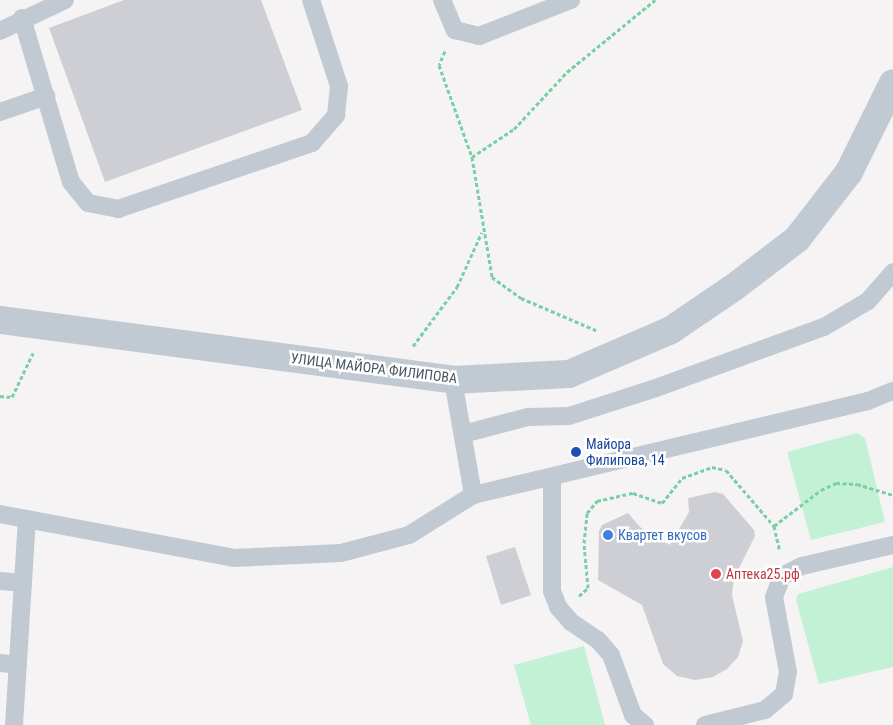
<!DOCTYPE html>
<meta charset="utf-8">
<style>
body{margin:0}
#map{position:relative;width:893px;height:725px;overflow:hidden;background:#f5f3f3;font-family:"Roboto Condensed",sans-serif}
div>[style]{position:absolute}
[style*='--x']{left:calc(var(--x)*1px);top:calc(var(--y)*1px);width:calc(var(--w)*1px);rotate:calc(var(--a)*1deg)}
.green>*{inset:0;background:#c3f1d5}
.building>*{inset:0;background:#cdcfd5}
.path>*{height:3px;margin-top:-1.5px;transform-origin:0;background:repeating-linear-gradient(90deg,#7ad0a6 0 4px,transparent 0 6.5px)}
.lane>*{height:18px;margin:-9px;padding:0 9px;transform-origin:9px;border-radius:9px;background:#c1cad2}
.street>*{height:28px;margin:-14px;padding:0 14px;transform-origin:14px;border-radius:14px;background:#c1cad2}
.dots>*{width:14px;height:14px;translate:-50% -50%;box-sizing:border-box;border:2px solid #fff;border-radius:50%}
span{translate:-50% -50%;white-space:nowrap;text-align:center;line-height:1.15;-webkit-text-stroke:5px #fff;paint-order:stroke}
.street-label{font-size:14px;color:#4a5661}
.transit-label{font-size:14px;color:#164399}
.left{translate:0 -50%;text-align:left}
.shop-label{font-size:14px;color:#366cbe}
.health-label{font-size:14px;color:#be3a42}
</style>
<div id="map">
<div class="green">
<div style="clip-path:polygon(857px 433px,865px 438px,885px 522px,811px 540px,787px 452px)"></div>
<div style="clip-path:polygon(893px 567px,893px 667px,819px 684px,796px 600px,798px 594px)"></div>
<div style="clip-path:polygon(584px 646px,605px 725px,531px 725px,514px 665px)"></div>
</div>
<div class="building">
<div style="clip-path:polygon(124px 0,261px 0,302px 110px,105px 182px,49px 28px)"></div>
<div style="clip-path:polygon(715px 492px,723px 494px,754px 530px,755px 536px,734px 578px,732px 595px,743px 641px,738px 657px,727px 669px,713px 677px,695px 680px,677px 676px,663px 664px,642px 605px,598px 580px,599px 531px,602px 525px,628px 513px,640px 527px,670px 545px,689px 512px,688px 498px)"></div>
<div style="clip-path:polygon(515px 547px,531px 595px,501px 605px,486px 556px)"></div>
</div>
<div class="path">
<div style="--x:445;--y:51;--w:15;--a:113"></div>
<div style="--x:439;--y:65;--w:98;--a:70.3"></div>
<div style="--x:472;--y:157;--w:122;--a:80.5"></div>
<div style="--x:492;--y:277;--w:36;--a:36"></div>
<div style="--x:521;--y:298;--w:84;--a:23.2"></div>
<div style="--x:472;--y:157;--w:50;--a:-33.7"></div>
<div style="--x:514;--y:129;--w:78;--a:-47.1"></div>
<div style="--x:567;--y:72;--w:114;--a:-39.3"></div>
<div style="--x:413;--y:346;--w:74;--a:-53.3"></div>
<div style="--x:457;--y:287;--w:60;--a:-65.6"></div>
<div style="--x:0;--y:396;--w:12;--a:5"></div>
<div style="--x:12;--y:397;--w:49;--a:-64.5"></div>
<div style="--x:774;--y:526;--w:59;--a:-37.5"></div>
<div style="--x:821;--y:490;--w:17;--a:-25"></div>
<div style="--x:836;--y:483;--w:21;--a:3"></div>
<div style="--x:857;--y:484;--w:38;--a:17"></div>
<div style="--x:579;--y:596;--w:12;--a:-42"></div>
<div style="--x:588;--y:588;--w:45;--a:-95.1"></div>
<div style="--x:584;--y:543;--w:30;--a:-84"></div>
<div style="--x:587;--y:513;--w:16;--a:-50"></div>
<div style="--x:597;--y:501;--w:37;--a:-13"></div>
<div style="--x:633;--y:493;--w:31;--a:19"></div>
<div style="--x:662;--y:503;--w:32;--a:-51"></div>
<div style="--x:682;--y:478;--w:32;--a:-20"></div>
<div style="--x:712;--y:467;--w:14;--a:12"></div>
<div style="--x:726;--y:470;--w:74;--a:49.4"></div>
<div style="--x:774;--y:526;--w:26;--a:77"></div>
</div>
<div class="lane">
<div style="--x:442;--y:0;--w:33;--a:67"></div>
<div style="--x:455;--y:30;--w:25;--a:14"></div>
<div style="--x:479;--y:36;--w:99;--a:-21.4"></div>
<div style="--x:22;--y:18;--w:171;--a:73.4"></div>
<div style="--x:71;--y:182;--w:27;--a:51"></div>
<div style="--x:88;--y:203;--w:31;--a:11"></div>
<div style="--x:118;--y:209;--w:205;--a:-18.8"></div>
<div style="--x:312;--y:143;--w:37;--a:-49"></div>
<div style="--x:336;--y:115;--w:29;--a:-84"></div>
<div style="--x:339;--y:86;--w:90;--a:-108"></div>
<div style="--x:0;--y:31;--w:72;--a:-25.5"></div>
<div style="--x:0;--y:112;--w:49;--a:-19.2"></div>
<div style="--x:453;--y:380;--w:117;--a:80.1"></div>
<div style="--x:473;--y:495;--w:406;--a:-13.4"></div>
<div style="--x:868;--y:401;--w:27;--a:-22"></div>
<div style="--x:463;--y:434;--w:67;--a:-14.7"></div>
<div style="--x:528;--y:417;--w:41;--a:-1.4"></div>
<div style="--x:569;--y:416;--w:91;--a:-17.8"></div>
<div style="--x:656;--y:388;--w:179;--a:-20"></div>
<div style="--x:824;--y:327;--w:51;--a:-30.6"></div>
<div style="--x:868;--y:301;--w:38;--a:-49"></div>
<div style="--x:552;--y:477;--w:114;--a:90"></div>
<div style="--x:552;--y:591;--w:17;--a:69"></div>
<div style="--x:558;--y:607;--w:20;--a:49"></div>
<div style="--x:571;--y:622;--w:32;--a:34"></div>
<div style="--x:598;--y:640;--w:20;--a:49"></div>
<div style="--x:611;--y:655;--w:64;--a:69.9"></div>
<div style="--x:633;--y:715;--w:16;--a:40"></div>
<div style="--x:0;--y:514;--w:238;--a:10.6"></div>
<div style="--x:234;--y:558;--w:107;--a:-2.7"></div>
<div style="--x:341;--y:553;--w:70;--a:-14.8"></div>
<div style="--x:409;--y:535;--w:75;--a:-32"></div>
<div style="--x:0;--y:581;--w:23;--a:5"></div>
<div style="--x:0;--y:663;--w:18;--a:6"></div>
<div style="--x:14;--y:725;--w:206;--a:-86.4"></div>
<div style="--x:705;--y:725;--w:62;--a:-14"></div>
<div style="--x:765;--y:710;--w:25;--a:-40"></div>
<div style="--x:784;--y:694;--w:22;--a:-80"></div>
<div style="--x:788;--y:672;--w:76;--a:-100.6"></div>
<div style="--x:774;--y:597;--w:22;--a:-69"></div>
<div style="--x:782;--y:576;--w:22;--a:-27"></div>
<div style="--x:802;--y:566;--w:93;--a:-13"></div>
</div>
<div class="street">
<div style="--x:0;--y:320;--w:457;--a:7.5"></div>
<div style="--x:453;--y:380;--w:116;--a:-3"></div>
<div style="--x:569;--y:374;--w:111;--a:-23.3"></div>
<div style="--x:671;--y:330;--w:75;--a:-34.1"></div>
<div style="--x:733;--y:288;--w:81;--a:-37.4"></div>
<div style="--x:797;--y:239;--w:85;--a:-52.2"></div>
<div style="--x:849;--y:172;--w:99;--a:-63.7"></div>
</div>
<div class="dots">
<div style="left:576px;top:452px;background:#1a4fb4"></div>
<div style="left:608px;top:535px;background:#3f7fe0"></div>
<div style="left:716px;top:574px;background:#e0444e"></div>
</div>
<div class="street-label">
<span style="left:374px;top:368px;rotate:7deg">УЛИЦА МАЙОРА ФИЛИПОВА</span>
</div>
<div class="transit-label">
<span class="left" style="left:586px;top:452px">Майора<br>Филипова, 14</span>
</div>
<div class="shop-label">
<span class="left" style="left:618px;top:535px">Квартет вкусов</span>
</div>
<div class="health-label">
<span class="left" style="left:726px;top:574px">Аптека25.рф</span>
</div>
</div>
